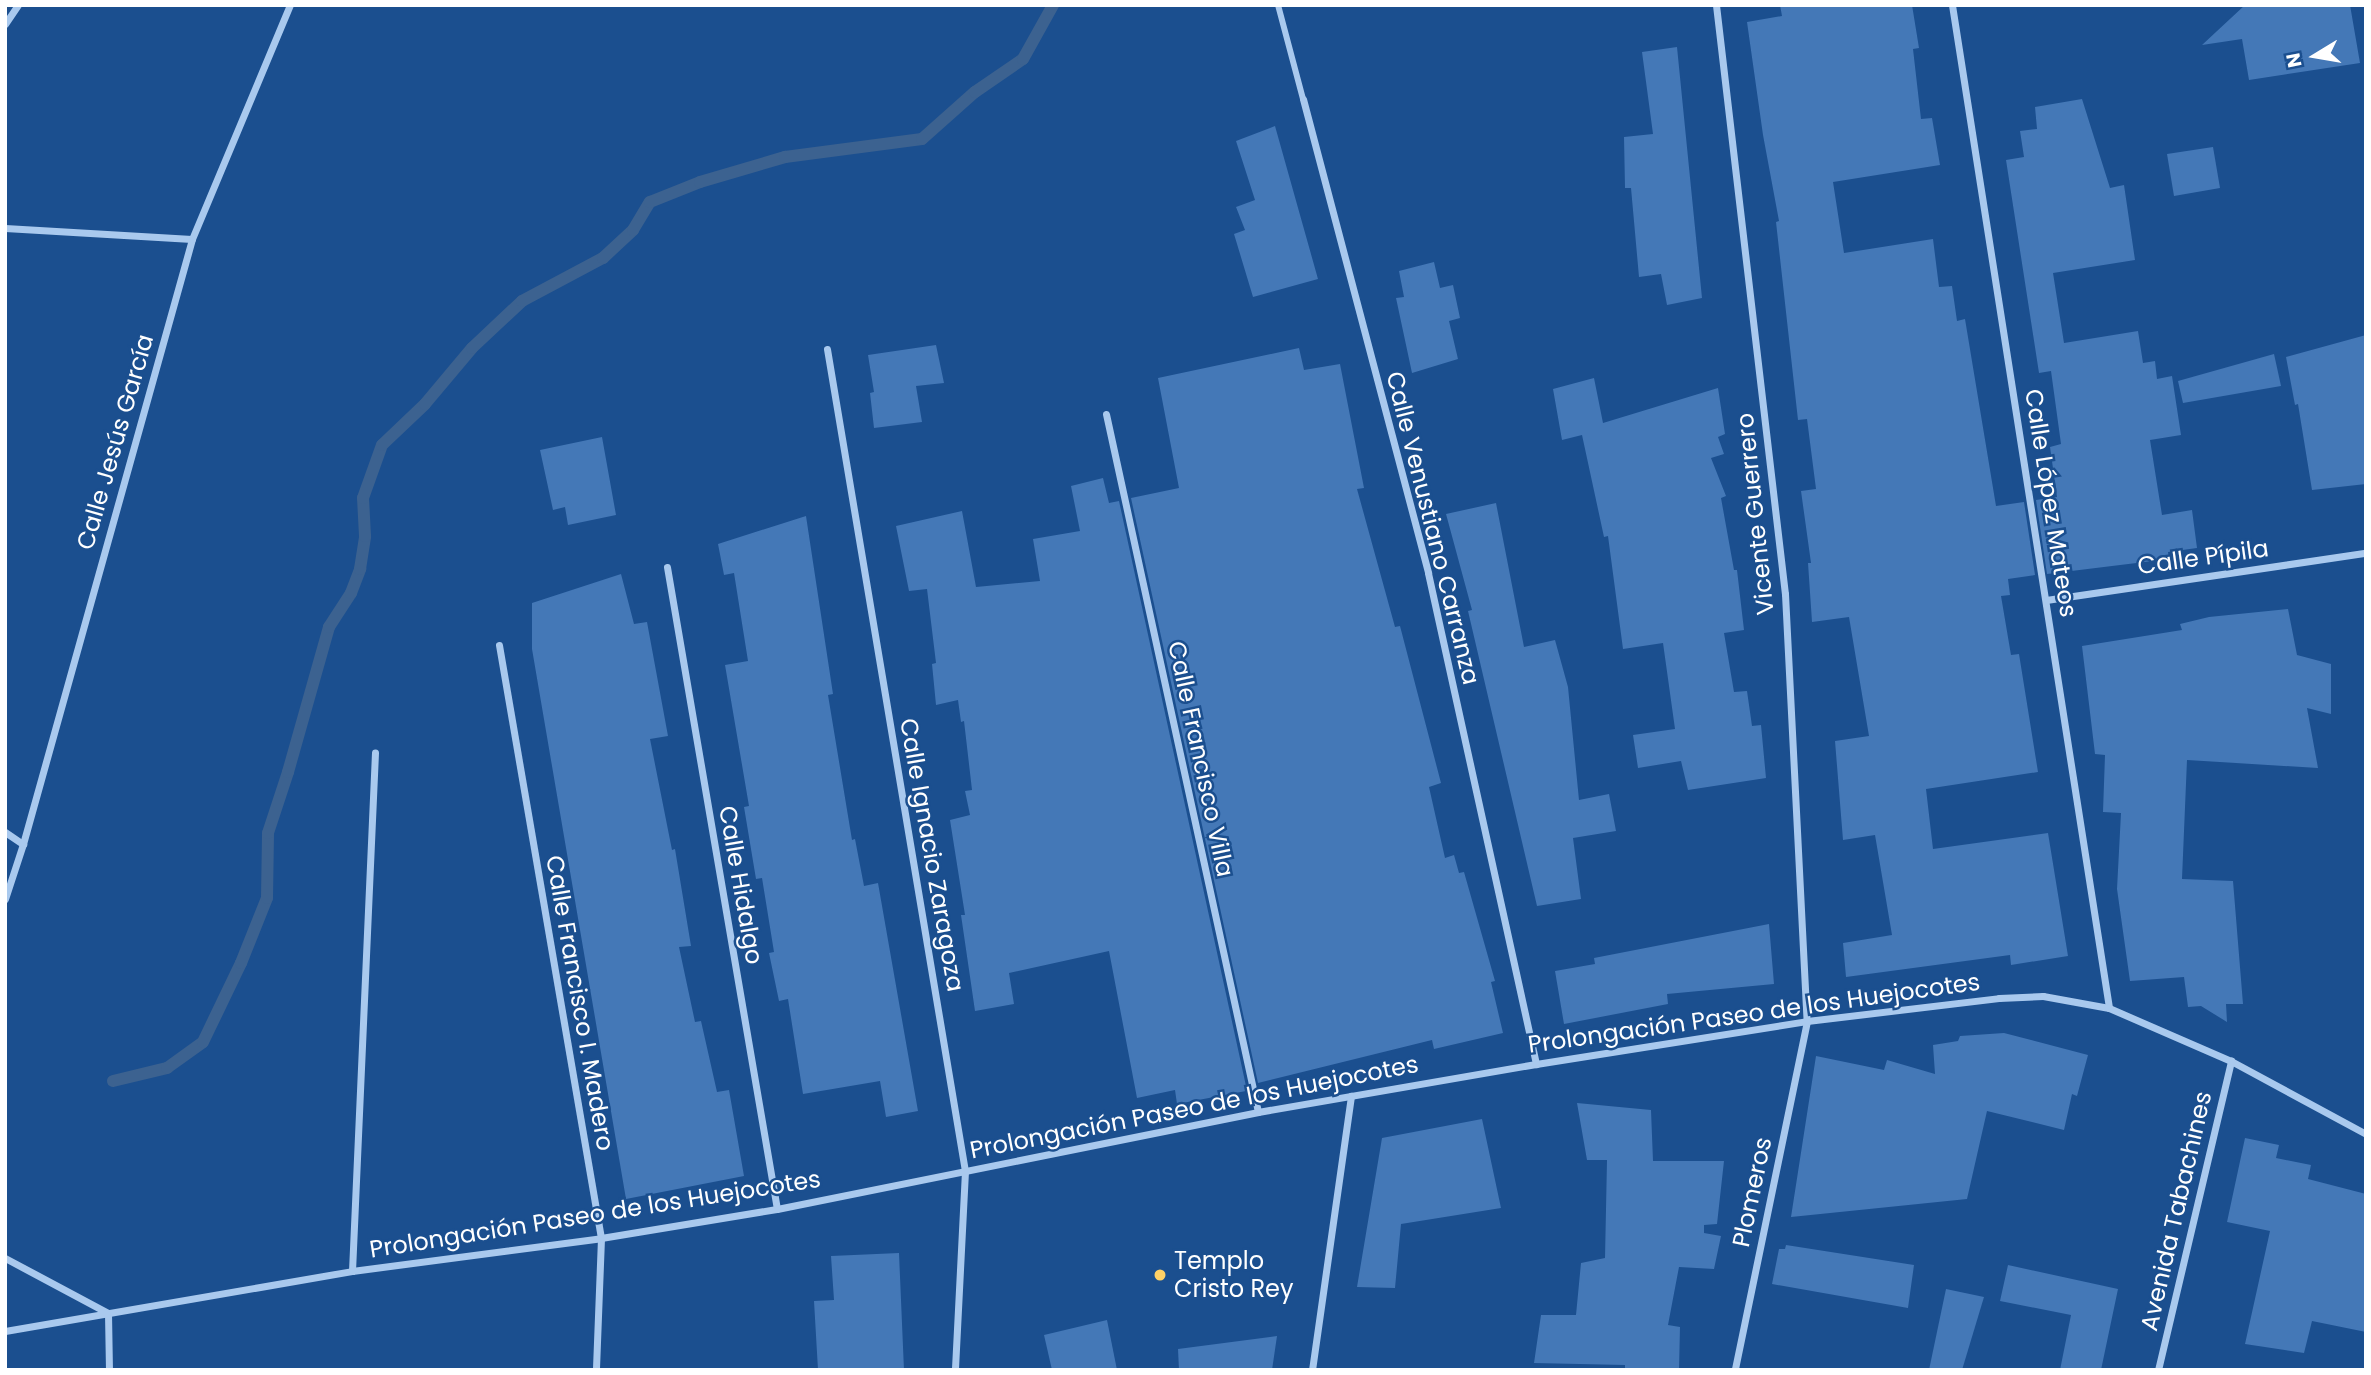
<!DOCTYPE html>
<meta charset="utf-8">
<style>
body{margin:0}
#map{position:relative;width:2371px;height:1375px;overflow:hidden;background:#1b4f8f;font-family:Poppins,sans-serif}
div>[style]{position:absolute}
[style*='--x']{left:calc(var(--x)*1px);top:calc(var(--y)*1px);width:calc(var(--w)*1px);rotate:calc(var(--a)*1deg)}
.stream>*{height:12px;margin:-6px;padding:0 6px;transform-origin:6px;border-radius:6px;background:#3c6290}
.building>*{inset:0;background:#4478b7}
.pedestrian>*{height:6px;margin:-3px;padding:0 3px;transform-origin:3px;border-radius:3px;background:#a9c9ee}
.minor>*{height:7px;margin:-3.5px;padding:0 3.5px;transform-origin:3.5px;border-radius:3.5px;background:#a9c9ee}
.dots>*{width:19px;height:19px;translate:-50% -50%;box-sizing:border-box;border:4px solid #1b4f8f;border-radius:50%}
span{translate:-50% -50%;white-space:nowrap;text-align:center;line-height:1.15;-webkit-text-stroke:5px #1b4f8f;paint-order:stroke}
.street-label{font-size:24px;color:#fff}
.poi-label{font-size:24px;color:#fff}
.left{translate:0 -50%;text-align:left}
.frame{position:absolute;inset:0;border:7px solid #fff;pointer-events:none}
.north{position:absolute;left:2280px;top:21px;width:70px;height:70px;-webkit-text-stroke:5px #1b4f8f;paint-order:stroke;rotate:259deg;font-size:19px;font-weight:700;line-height:28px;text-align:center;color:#fff}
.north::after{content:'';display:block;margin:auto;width:24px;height:32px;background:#fff;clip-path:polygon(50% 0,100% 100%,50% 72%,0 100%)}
</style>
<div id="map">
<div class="stream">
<div style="--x:113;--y:1081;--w:56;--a:-13.5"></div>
<div style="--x:167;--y:1068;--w:44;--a:-35.8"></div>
<div style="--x:203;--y:1042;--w:88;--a:-64.3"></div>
<div style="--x:241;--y:963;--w:70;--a:-68.2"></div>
<div style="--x:267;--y:898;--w:65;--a:-89.1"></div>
<div style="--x:268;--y:833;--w:64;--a:-71.8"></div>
<div style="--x:288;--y:772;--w:151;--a:-74.2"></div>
<div style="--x:329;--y:627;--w:40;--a:-57.1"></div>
<div style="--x:351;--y:593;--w:26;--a:-69"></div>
<div style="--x:360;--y:569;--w:33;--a:-81"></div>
<div style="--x:365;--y:536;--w:38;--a:-93"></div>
<div style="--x:363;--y:498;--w:56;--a:-70.3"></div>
<div style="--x:382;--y:445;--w:59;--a:-43.6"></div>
<div style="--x:425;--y:404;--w:73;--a:-50"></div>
<div style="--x:472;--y:348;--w:69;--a:-43.2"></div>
<div style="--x:522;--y:301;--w:92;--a:-28"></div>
<div style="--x:603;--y:258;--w:41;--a:-43"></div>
<div style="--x:633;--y:230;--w:33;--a:-59"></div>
<div style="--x:650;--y:202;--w:54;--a:-21.8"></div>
<div style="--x:700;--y:182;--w:89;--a:-16.4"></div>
<div style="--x:785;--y:157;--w:138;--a:-7.5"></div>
<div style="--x:922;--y:139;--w:71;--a:-41.6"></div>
<div style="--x:975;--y:92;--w:58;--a:-34.5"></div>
<div style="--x:1023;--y:59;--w:62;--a:-60.9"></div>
</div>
<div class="building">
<div style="clip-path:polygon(1780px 5px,1912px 5px,1919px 48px,1913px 49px,1921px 119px,1932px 118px,1940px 165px,1833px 182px,1844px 253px,1933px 239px,1939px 287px,1952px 286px,1957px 321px,1965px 319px,1996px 506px,2024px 502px,2035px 575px,2008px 579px,2010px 595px,2001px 596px,2011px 655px,2019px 654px,2038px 772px,1926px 789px,1933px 849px,2048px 833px,2068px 956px,2011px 965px,2010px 955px,1846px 977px,1843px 943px,1892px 935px,1875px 835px,1843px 840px,1835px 741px,1869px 736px,1849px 617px,1812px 622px,1808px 563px,1811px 563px,1801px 491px,1816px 489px,1807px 419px,1798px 420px,1776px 222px,1779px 221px,1763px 135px,1747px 22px,1782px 16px)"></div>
<div style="clip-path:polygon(2245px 5px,2350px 5px,2360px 63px,2249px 80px,2242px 39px,2202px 45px)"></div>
<div style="clip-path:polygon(1677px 47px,1702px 298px,1667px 305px,1661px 274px,1639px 277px,1631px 188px,1625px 188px,1624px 137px,1653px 134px,1642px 52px)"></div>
<div style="clip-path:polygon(2082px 99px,2110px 188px,2124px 185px,2135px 260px,2053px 273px,2064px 343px,2138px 331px,2143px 363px,2155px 361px,2157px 379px,2172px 376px,2181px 435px,2150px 440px,2162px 515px,2192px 510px,2197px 548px,2168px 552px,2169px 559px,2047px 574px,2036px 500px,2057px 497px,2050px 447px,2061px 444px,2051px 371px,2039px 373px,2006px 160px,2024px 157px,2020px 131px,2037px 129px,2035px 107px)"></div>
<div style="clip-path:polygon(1275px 126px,1318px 279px,1253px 297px,1234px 234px,1245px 230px,1236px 207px,1255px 200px,1236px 141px)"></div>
<div style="clip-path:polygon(2213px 147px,2220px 188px,2174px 196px,2167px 154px)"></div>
<div style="clip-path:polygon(1434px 262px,1440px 288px,1453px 285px,1460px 318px,1449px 321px,1458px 359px,1412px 373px,1396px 298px,1404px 297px,1399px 271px)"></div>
<div style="clip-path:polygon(2366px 335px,2366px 484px,2312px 490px,2298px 404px,2295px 405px,2286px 357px)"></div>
<div style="clip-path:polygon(936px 345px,944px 383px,916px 386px,922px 422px,874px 428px,870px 393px,874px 392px,868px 355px)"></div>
<div style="clip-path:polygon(1299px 348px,1304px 370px,1340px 364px,1364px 488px,1357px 489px,1395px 627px,1400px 626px,1441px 783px,1429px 787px,1445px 858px,1454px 855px,1459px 873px,1464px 872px,1495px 981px,1491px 982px,1503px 1033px,1434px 1049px,1432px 1040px,1258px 1083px,1131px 498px,1179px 488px,1158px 378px)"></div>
<div style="clip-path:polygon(2274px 354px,2281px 386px,2183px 403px,2178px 381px)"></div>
<div style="clip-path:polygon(1594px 378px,1603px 423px,1718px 388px,1725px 434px,1718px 437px,1724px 454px,1711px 458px,1726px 496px,1721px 498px,1734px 570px,1737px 570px,1744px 630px,1724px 633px,1734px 692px,1747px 691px,1752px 726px,1761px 725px,1766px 778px,1688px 790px,1681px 761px,1638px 768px,1633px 735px,1675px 729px,1663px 643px,1623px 649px,1608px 536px,1604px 537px,1582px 435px,1562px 440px,1553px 389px)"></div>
<div style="clip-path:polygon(602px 437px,616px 515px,568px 525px,565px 507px,553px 510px,540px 450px)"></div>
<div style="clip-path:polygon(1103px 478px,1109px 503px,1119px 501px,1246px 1086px,1246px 1091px,1177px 1104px,1175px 1090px,1137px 1098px,1109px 951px,1009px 973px,1014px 1004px,975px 1011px,961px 915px,965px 915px,950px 820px,970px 815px,965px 791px,972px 790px,964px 721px,961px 722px,958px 700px,936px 705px,932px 664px,936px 663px,927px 589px,909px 591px,896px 526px,962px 511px,976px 587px,1040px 581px,1033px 539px,1080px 531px,1071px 486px)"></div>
<div style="clip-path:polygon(1496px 503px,1524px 647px,1555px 640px,1568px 687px,1579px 800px,1609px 794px,1616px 831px,1573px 838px,1581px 899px,1537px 906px,1468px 611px,1472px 610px,1446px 514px)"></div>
<div style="clip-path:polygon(806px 516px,833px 694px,828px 695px,852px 840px,855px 839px,864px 886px,878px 883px,918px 1111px,886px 1117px,880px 1081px,803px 1094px,788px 999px,779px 1001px,769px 953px,774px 952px,762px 878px,756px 879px,744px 807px,749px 806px,725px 665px,748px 661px,734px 573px,724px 575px,718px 544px)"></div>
<div style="clip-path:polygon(621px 574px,634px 624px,647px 622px,668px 736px,650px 739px,672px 850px,675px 849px,691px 946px,679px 947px,695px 1022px,701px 1021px,717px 1092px,729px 1090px,744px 1176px,626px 1199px,532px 649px,532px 603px)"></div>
<div style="clip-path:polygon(2288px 609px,2297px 655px,2331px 664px,2331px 714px,2307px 708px,2318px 768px,2187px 760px,2182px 879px,2233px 881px,2243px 1004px,2226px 1004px,2227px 1022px,2201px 1006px,2188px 1007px,2184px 977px,2130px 981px,2117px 889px,2121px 813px,2103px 812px,2105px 755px,2095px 754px,2082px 646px,2182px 630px,2180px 624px,2209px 617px)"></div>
<div style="clip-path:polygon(1769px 924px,1774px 984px,1667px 994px,1668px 1004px,1564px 1024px,1555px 971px,1595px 964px,1594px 958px)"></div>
<div style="clip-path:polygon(2004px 1033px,2088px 1055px,2077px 1096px,2072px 1094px,2064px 1130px,1987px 1111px,1967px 1199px,1791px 1217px,1816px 1056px,1884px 1070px,1887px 1060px,1935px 1074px,1933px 1045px,1958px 1041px,1960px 1036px)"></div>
<div style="clip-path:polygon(1577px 1103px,1651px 1110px,1653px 1161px,1724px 1161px,1717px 1224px,1704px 1225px,1704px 1233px,1721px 1236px,1714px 1269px,1679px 1267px,1668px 1325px,1680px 1327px,1679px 1370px,1625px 1370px,1625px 1365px,1534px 1363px,1541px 1315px,1576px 1315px,1581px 1263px,1605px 1258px,1607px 1160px,1587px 1160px)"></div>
<div style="clip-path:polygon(1482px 1119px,1501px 1208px,1401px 1224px,1395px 1288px,1357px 1287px,1382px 1138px)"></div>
<div style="clip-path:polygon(2245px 1138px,2279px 1145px,2276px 1158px,2311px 1165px,2308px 1179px,2366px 1194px,2366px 1332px,2312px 1321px,2304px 1353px,2245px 1344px,2270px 1231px,2227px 1222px)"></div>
<div style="clip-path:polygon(1786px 1245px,1914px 1265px,1908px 1308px,1772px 1284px,1779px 1249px,1785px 1249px)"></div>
<div style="clip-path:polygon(899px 1253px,904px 1370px,818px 1370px,814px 1301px,834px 1300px,831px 1256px)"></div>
<div style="clip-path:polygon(2008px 1265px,2118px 1289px,2101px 1370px,2060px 1370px,2071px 1315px,2000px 1301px)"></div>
<div style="clip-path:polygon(1946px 1289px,1984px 1297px,1962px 1370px,1929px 1370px)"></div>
<div style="clip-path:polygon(1107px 1320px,1117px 1370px,1052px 1370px,1044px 1335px)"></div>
<div style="clip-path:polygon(1277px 1336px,1272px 1370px,1179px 1370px,1178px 1349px)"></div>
</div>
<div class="pedestrian">
<div style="--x:1278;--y:5;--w:97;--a:75.1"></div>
</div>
<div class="minor">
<div style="--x:1716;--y:5;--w:593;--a:83.32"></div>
<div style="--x:1785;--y:594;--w:428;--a:87.1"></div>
<div style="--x:1807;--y:1021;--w:356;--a:101.7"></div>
<div style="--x:1952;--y:5;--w:1015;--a:81.1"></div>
<div style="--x:5;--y:24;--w:23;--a:-56"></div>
<div style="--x:1303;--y:99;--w:490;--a:75.2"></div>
<div style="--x:1428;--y:573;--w:503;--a:77.59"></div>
<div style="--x:5;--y:228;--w:187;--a:3.4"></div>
<div style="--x:827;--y:349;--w:834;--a:80.47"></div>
<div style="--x:965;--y:1171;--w:199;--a:92.9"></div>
<div style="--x:1106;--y:414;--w:714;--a:77.71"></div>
<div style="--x:667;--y:567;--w:651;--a:80.28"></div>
<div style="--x:2046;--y:600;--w:323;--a:-8.4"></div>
<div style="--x:499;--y:645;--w:602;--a:80.24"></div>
<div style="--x:601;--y:1238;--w:132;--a:92.2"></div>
<div style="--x:5;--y:832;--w:22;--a:34"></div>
<div style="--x:5;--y:899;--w:58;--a:-71.9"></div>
<div style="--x:23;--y:844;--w:628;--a:-74.39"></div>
<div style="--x:192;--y:239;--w:254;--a:-67.3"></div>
<div style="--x:5;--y:1258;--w:117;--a:28.1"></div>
<div style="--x:108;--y:1313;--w:57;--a:89"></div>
<div style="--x:352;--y:1271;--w:519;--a:-87.46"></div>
<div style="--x:5;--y:1331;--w:352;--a:-9.8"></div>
<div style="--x:352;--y:1271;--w:251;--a:-7.5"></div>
<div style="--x:601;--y:1238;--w:178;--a:-9.4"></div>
<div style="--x:777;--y:1209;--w:491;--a:-11.4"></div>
<div style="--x:1258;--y:1112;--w:282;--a:-9.8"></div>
<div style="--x:1536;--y:1064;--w:274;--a:-9"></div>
<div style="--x:1807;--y:1021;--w:193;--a:-6.8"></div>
<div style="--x:1999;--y:998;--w:44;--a:-2.6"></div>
<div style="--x:2043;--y:996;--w:67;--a:10.3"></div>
<div style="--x:2109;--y:1008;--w:133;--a:23.5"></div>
<div style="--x:2231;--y:1061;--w:153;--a:28.4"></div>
<div style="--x:1312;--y:1370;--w:277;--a:-81.9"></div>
<div style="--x:2158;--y:1370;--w:318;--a:-76.7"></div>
</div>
<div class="dots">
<div style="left:1160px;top:1275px;background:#ffd166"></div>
</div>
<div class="street-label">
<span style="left:115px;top:442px;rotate:-74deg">Calle Jesús García</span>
<span style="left:2051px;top:503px;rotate:81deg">Calle López Mateos</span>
<span style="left:1755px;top:514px;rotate:-96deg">Vicente Guerrero</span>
<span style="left:1433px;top:528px;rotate:76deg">Calle Venustiano Carranza</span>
<span style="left:2203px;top:557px;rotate:-8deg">Calle Pípila</span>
<span style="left:1201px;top:759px;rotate:78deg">Calle Francisco Villa</span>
<span style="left:932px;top:855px;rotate:80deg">Calle Ignacio Zaragoza</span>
<span style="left:741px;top:885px;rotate:80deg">Calle Hidalgo</span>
<span style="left:580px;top:1003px;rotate:80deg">Calle Francisco I. Madero</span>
<span style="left:1754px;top:1013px;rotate:-8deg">Prolongación Paseo de los Huejocotes</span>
<span style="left:1194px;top:1107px;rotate:-11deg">Prolongación Paseo de los Huejocotes</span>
<span style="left:1752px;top:1192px;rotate:-78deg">Plomeros</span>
<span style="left:2176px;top:1211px;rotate:-77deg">Avenida Tabachines</span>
<span style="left:595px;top:1214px;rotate:-9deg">Prolongación Paseo de los Huejocotes</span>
</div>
<div class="poi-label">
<span class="left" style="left:1174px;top:1275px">Templo<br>Cristo Rey</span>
</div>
<div class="frame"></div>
<div class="north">N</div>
</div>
